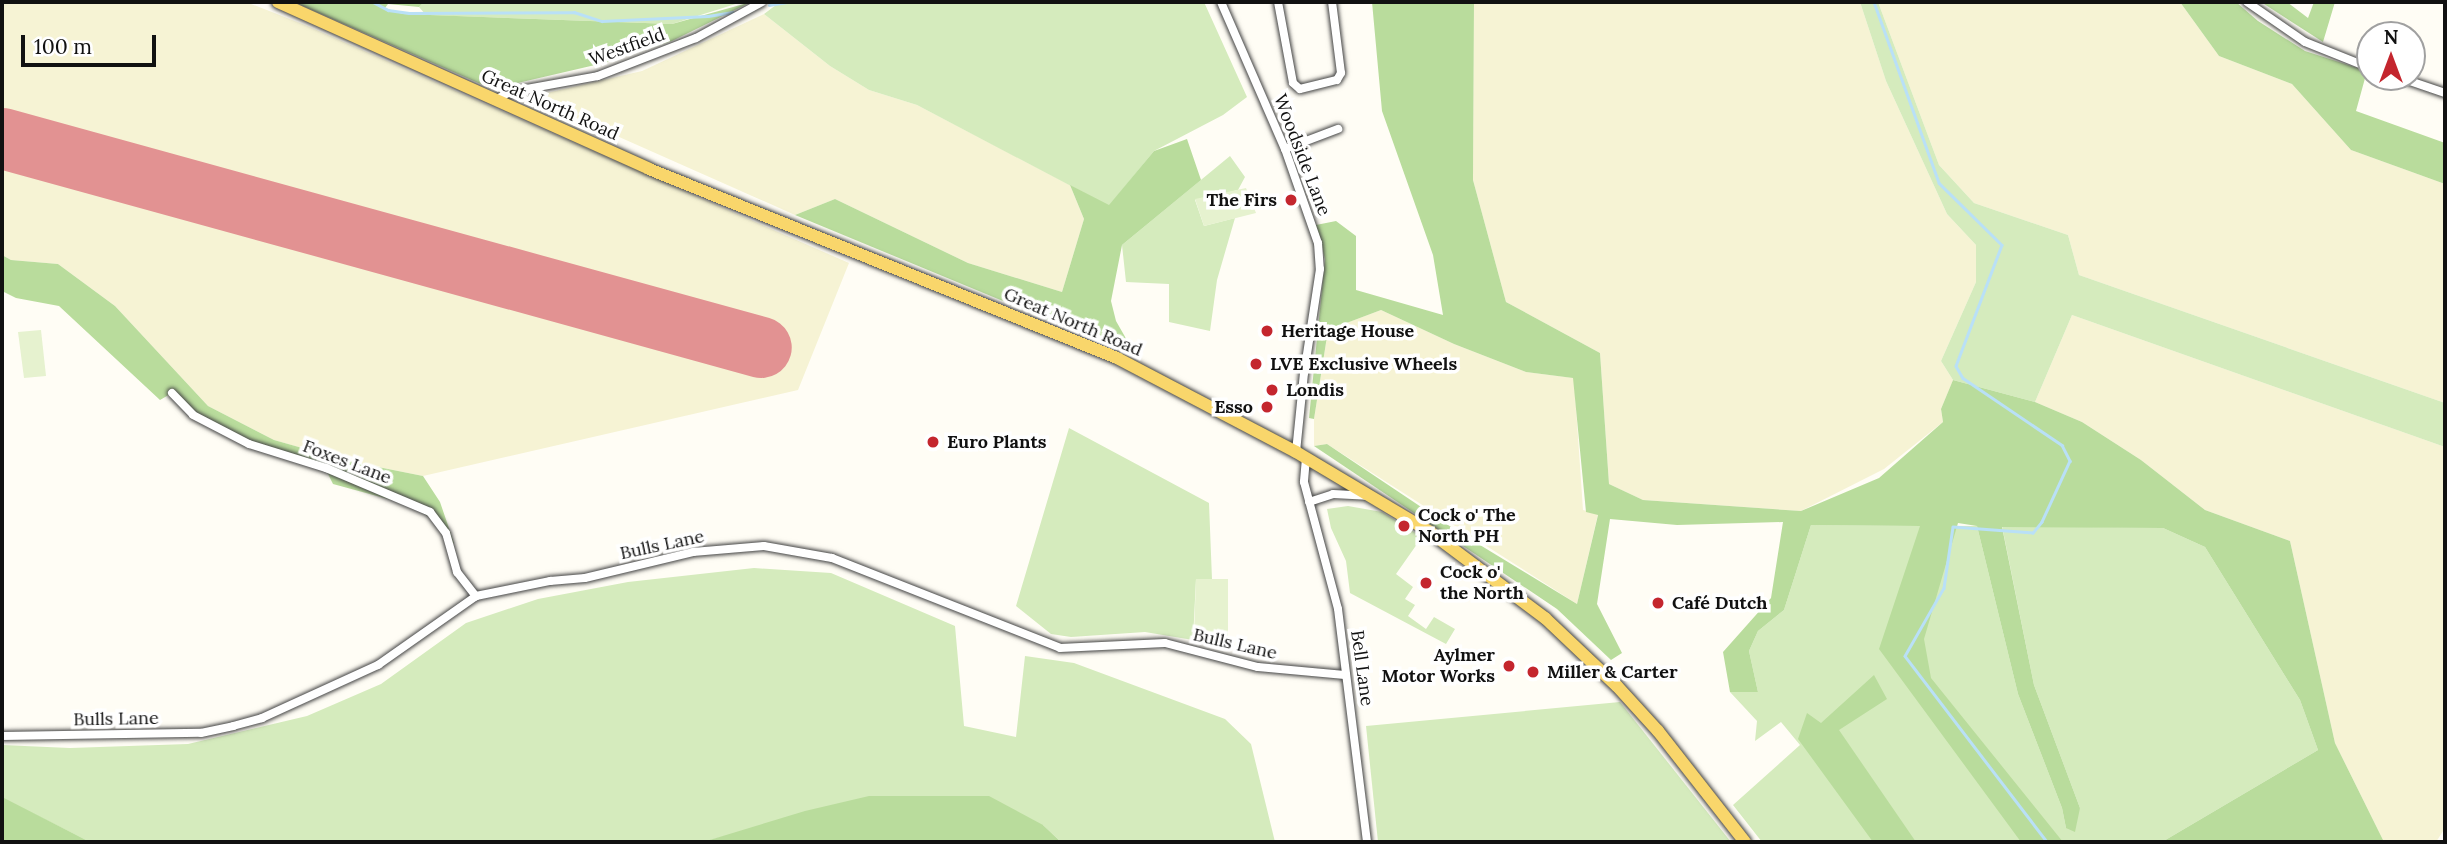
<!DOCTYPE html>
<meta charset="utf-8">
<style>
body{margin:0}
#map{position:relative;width:2447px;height:844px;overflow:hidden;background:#fffdf5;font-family:Lora,serif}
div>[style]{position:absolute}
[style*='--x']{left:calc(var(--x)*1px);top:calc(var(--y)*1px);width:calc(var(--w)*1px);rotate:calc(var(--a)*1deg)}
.farmland>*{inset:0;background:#f6f3d4}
.green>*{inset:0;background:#d5ebbd}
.forest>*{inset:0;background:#b9dc9c}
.pitch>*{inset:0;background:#e6f2cf}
.stream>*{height:2.5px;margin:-1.25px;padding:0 1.25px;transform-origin:1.25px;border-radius:1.25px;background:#b9e0f7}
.runway>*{height:61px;margin:-30.5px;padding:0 30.5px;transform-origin:30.5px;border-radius:30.5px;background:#e29292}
.roads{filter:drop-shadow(0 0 2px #444) drop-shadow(0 0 2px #444)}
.minor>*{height:8px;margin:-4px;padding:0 4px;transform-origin:4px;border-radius:4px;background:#fff}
.primary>*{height:12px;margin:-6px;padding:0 6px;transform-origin:6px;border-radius:6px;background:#f9d66b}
.dots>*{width:19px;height:19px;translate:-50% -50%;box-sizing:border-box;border:4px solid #fff;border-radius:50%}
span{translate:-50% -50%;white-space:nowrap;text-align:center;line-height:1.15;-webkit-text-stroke:7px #fff;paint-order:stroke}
.street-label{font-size:18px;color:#111}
.poi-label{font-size:18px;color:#111;font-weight:700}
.right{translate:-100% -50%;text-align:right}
.left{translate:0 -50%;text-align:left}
.frame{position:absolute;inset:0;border:4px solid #111;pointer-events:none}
.north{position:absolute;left:2356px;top:21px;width:70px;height:70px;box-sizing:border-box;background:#fff;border:2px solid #a0a0a0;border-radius:50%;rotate:0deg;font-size:19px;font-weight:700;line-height:28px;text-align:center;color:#111}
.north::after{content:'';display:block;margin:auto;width:24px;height:32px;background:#c4262e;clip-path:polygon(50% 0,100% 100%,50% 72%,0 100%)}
.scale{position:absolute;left:21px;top:35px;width:135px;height:32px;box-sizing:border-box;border:4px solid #111;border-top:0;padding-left:9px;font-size:21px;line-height:24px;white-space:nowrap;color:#111;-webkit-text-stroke:5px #fff;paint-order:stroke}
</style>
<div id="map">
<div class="farmland">
<div style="clip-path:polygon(2px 2px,246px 2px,305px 25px,849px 263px,798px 390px,423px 476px,348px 461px,274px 440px,208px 406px,115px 306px,58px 264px,11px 260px,2px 255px)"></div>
<div style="clip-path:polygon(1474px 2px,1860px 2px,1886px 81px,1947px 214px,1976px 245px,1976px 282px,1941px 361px,1953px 380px,1941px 409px,1943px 422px,1884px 469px,1801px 511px,1643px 500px,1609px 484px,1600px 353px,1506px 302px,1473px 180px)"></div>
<div style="clip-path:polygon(1878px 2px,2180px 2px,2219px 56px,2292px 84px,2351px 150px,2445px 184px,2445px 403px,2079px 275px,2068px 235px,1974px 203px,1939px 165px)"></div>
<div style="clip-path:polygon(764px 14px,830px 66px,869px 90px,917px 105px,1070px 185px,1084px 219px,1062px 292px,968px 263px,835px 199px,795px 215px,529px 97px,642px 71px)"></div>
<div style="clip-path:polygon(1381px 310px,1454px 344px,1526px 372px,1574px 378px,1583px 510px,1598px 514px,1577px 604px,1327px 444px,1314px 446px,1314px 419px,1328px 330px)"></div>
<div style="clip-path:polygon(2072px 315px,2445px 447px,2445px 828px,2436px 842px,2384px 842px,2335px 743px,2290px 541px,2205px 510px,2141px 460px,2082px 422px,2035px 402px)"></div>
</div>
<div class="green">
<div style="clip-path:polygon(424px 2px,742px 2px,672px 24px,426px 15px,419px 7px)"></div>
<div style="clip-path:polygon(780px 2px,1204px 2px,1247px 97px,1223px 115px,1154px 151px,1109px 206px,917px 105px,869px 90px,830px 66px,764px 14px)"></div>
<div style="clip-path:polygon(1860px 2px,1878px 2px,1939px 165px,1974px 203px,2068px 235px,2079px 275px,2445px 403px,2445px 447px,2072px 315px,2035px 402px,1953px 380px,1941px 361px,1976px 282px,1976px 245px,1947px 214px,1886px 81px)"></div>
<div style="clip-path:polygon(1230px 156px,1245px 177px,1238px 190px,1195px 200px,1204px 226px,1235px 218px,1217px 280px,1210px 331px,1169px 322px,1169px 284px,1126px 282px,1122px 245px)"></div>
<div style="clip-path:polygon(1069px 428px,1209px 503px,1212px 579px,1196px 579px,1193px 640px,1145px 632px,1071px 637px,1051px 634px,1016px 606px)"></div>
<div style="clip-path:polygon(1348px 506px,1382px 512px,1422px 537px,1396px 574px,1413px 587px,1405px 599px,1415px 605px,1408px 616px,1426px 629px,1434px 617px,1455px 629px,1446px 644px,1350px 593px,1346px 561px,1331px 528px,1327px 509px)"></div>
<div style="clip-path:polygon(1811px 525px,1977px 526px,2018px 694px,2062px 808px,2066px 828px,2080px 808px,2034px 685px,2002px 526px,2163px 528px,2205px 547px,2300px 700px,2318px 750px,2162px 842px,1762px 842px,1733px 805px,1800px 745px,1781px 722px,1755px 741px,1757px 721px,1730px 692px,1758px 692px,1749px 651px,1758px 631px,1784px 610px)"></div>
<div style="clip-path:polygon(754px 568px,831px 573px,955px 626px,964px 726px,1016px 737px,1025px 656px,1074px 663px,1225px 719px,1251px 744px,1275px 842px,1061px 842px,1043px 825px,744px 831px,703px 842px,90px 842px,2px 798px,2px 745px,70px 748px,188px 744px,307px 716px,381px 684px,466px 623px,538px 599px,628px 582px)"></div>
<div style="clip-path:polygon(1620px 702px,1731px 842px,1378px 842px,1366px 726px)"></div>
</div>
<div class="forest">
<div style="clip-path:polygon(294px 2px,424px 2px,419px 7px,388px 4px,385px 8px,403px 14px,672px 24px,751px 2px,672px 41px,608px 62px,492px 89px)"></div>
<div style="clip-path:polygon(1372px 2px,1474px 2px,1473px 180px,1506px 302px,1600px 353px,1609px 484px,1643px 500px,1801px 511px,1879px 478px,1943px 422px,1941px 409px,1953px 380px,2035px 402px,2082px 422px,2141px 460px,2205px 510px,2290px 541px,2335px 743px,2384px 842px,2162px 842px,2318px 750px,2300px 700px,2205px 547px,2163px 528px,2002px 527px,2034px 685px,2080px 808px,2075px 832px,2066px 828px,2062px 808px,2018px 694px,1977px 526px,1958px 523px,1924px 639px,1931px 678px,2063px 842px,2021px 842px,1879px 649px,1920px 526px,1811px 525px,1784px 610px,1758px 631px,1749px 651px,1758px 692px,1730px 692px,1723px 652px,1771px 598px,1783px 522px,1677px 525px,1610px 519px,1597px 604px,1622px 653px,1611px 660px,1557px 609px,1314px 446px,1327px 444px,1457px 531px,1577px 604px,1598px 515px,1586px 512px,1573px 378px,1526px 372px,1454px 344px,1381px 310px,1328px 330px,1314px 419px,1309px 418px,1325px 259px,1316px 225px,1336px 221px,1356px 236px,1356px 290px,1443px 315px,1433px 255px,1382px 111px)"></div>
<div style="clip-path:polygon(2180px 2px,2236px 2px,2258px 21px,2305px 51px,2367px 71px,2356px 111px,2445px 143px,2445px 184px,2351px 150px,2292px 84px,2219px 56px)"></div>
<div style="clip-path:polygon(2261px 2px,2287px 2px,2308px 18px,2314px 2px,2335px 2px,2323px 42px)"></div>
<div style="clip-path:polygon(1187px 139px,1201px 180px,1122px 245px,1111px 301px,1116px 321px,1136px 356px,795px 215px,835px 199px,968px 263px,1062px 292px,1084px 219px,1070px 185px,1109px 205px,1154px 151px)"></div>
<div style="clip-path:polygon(2px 255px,11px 260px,58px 264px,115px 306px,208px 406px,274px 440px,348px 461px,423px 476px,440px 502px,454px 543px,448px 544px,432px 519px,410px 505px,333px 484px,325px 468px,270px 451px,200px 417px,172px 393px,160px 400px,59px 306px,16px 298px,2px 291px)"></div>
<div style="clip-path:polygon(1874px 675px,1887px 699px,1839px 730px,1916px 842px,1873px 842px,1798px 739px,1807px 713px,1821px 723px)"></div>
<div style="clip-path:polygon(869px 796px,989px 796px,1043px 825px,1061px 842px,703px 842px,805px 811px)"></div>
<div style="clip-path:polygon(2px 798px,4px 798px,90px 842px,2px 842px)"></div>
</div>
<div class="pitch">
<div style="clip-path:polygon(1246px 188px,1256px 213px,1204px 226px,1195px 199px)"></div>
<div style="clip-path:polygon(41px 330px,46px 376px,24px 378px,18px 332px)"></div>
<div style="clip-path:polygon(1196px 579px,1228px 579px,1228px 638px,1194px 635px)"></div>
</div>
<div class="stream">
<div style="--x:373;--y:2;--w:17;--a:28"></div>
<div style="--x:388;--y:10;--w:21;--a:8"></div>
<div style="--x:409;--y:13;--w:165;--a:-0.3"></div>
<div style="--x:574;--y:12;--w:29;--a:18"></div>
<div style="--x:602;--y:21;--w:106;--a:-2.7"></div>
<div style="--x:708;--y:16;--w:25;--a:-9"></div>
<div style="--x:1874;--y:2;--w:192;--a:70.2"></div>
<div style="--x:1939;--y:183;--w:88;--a:44.5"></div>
<div style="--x:2002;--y:245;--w:129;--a:110.8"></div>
<div style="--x:1956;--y:366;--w:14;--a:60"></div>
<div style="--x:1963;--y:378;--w:120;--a:34.1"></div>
<div style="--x:2062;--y:445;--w:18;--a:63"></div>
<div style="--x:2070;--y:461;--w:67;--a:114.7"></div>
<div style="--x:2042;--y:522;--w:14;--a:129"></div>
<div style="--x:2033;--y:533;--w:80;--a:-175.7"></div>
<div style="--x:1953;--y:527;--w:62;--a:98.4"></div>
<div style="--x:1944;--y:588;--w:78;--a:119.8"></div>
<div style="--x:1905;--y:656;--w:234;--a:52.6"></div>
<div style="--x:769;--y:5;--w:18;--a:-9"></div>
</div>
<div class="runway">
<div style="--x:2;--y:138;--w:787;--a:15.4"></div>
</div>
<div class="roads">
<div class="minor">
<div style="--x:1221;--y:2;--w:160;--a:66.5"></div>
<div style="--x:1285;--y:149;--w:100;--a:70.7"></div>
<div style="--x:1318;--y:243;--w:26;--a:86"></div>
<div style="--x:1320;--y:269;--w:105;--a:98.7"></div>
<div style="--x:1304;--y:373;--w:79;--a:95.8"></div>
<div style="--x:1278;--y:2;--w:82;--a:79.5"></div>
<div style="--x:1293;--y:83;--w:9;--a:41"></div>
<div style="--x:1300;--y:89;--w:38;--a:-14"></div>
<div style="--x:1337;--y:80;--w:8;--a:-60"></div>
<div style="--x:1341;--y:73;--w:72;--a:-97.2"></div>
<div style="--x:2247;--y:2;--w:70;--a:34.6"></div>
<div style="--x:2305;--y:42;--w:70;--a:21.8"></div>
<div style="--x:2398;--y:77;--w:50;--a:18.8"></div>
<div style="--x:495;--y:100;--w:17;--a:-28"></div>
<div style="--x:510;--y:92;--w:89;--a:-10.3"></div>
<div style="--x:598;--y:76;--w:105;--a:-21.2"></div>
<div style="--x:696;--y:38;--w:75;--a:-28.6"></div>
<div style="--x:1285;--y:149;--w:57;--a:-20.7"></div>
<div style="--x:172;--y:393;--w:30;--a:46"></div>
<div style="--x:193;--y:415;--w:63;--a:27.4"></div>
<div style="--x:249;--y:444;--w:81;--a:17.3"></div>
<div style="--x:326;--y:468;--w:113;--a:22.9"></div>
<div style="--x:430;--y:512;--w:26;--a:53"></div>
<div style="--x:446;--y:533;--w:41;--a:74.2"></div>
<div style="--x:457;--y:572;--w:31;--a:52"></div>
<div style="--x:1306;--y:458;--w:24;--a:95"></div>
<div style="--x:1304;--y:482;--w:131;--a:75"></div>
<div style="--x:1338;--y:609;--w:235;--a:82.9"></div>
<div style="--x:1309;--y:502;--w:25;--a:-18"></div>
<div style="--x:1333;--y:494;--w:34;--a:3"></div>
<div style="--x:2;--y:736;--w:199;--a:-0.9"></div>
<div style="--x:201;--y:733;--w:33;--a:-12"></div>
<div style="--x:233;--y:726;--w:30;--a:-15"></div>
<div style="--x:262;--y:718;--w:128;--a:-24.6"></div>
<div style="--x:378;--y:665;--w:120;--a:-35.1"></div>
<div style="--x:476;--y:596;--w:76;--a:-11.5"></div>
<div style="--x:550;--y:581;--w:35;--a:-5"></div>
<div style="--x:585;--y:578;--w:111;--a:-13.5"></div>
<div style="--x:693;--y:552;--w:71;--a:-4.8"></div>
<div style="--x:764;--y:546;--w:69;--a:10"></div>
<div style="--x:832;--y:558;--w:245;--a:21.5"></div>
<div style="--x:1060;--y:648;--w:105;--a:-2.7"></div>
<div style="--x:1165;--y:643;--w:96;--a:14.5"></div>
<div style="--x:1258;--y:667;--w:87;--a:5.3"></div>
</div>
<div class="primary">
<div style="--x:278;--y:2;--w:407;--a:24.2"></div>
<div style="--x:649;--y:169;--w:505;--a:21.99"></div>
<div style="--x:1117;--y:358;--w:202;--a:27.7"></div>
<div style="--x:1296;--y:452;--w:156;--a:30.8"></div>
<div style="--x:1430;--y:532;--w:144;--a:36.8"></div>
<div style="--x:1545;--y:618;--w:99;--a:43.4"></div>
<div style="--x:1617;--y:686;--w:61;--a:47.7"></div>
<div style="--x:1658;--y:731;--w:141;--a:51.9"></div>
</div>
</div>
<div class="dots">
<div style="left:1291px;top:200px;background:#c4262e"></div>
<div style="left:1267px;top:331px;background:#c4262e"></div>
<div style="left:1256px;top:364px;background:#c4262e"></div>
<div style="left:1272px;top:390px;background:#c4262e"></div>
<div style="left:1267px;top:407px;background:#c4262e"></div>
<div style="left:933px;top:442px;background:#c4262e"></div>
<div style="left:1404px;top:526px;background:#c4262e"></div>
<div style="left:1426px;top:583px;background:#c4262e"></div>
<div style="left:1658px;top:603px;background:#c4262e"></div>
<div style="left:1509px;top:666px;background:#c4262e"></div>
<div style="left:1533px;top:672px;background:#c4262e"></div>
</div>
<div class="street-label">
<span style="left:627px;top:47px;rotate:-20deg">Westfield</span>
<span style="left:550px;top:105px;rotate:24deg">Great North Road</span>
<span style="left:1302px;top:155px;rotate:69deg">Woodside Lane</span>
<span style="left:1073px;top:322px;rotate:23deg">Great North Road</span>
<span style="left:347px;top:462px;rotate:21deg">Foxes Lane</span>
<span style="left:662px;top:545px;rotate:-12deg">Bulls Lane</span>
<span style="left:1235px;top:644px;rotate:13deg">Bulls Lane</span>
<span style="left:1362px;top:668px;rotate:82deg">Bell Lane</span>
<span style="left:116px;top:719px;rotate:-1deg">Bulls Lane</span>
</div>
<div class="poi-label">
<span class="right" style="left:1277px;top:200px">The Firs</span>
<span class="left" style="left:1281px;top:331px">Heritage House</span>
<span class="left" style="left:1270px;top:364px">LVE Exclusive Wheels</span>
<span class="left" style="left:1286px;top:390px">Londis</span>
<span class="right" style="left:1253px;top:407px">Esso</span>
<span class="left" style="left:947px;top:442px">Euro Plants</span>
<span class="left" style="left:1418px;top:526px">Cock o' The<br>North PH</span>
<span class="left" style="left:1440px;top:583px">Cock o'<br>the North</span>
<span class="left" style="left:1672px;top:603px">Café Dutch</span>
<span class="right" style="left:1495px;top:666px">Aylmer<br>Motor Works</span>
<span class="left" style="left:1547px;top:672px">Miller &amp; Carter</span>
</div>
<div class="frame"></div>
<div class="north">N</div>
<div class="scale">100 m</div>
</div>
